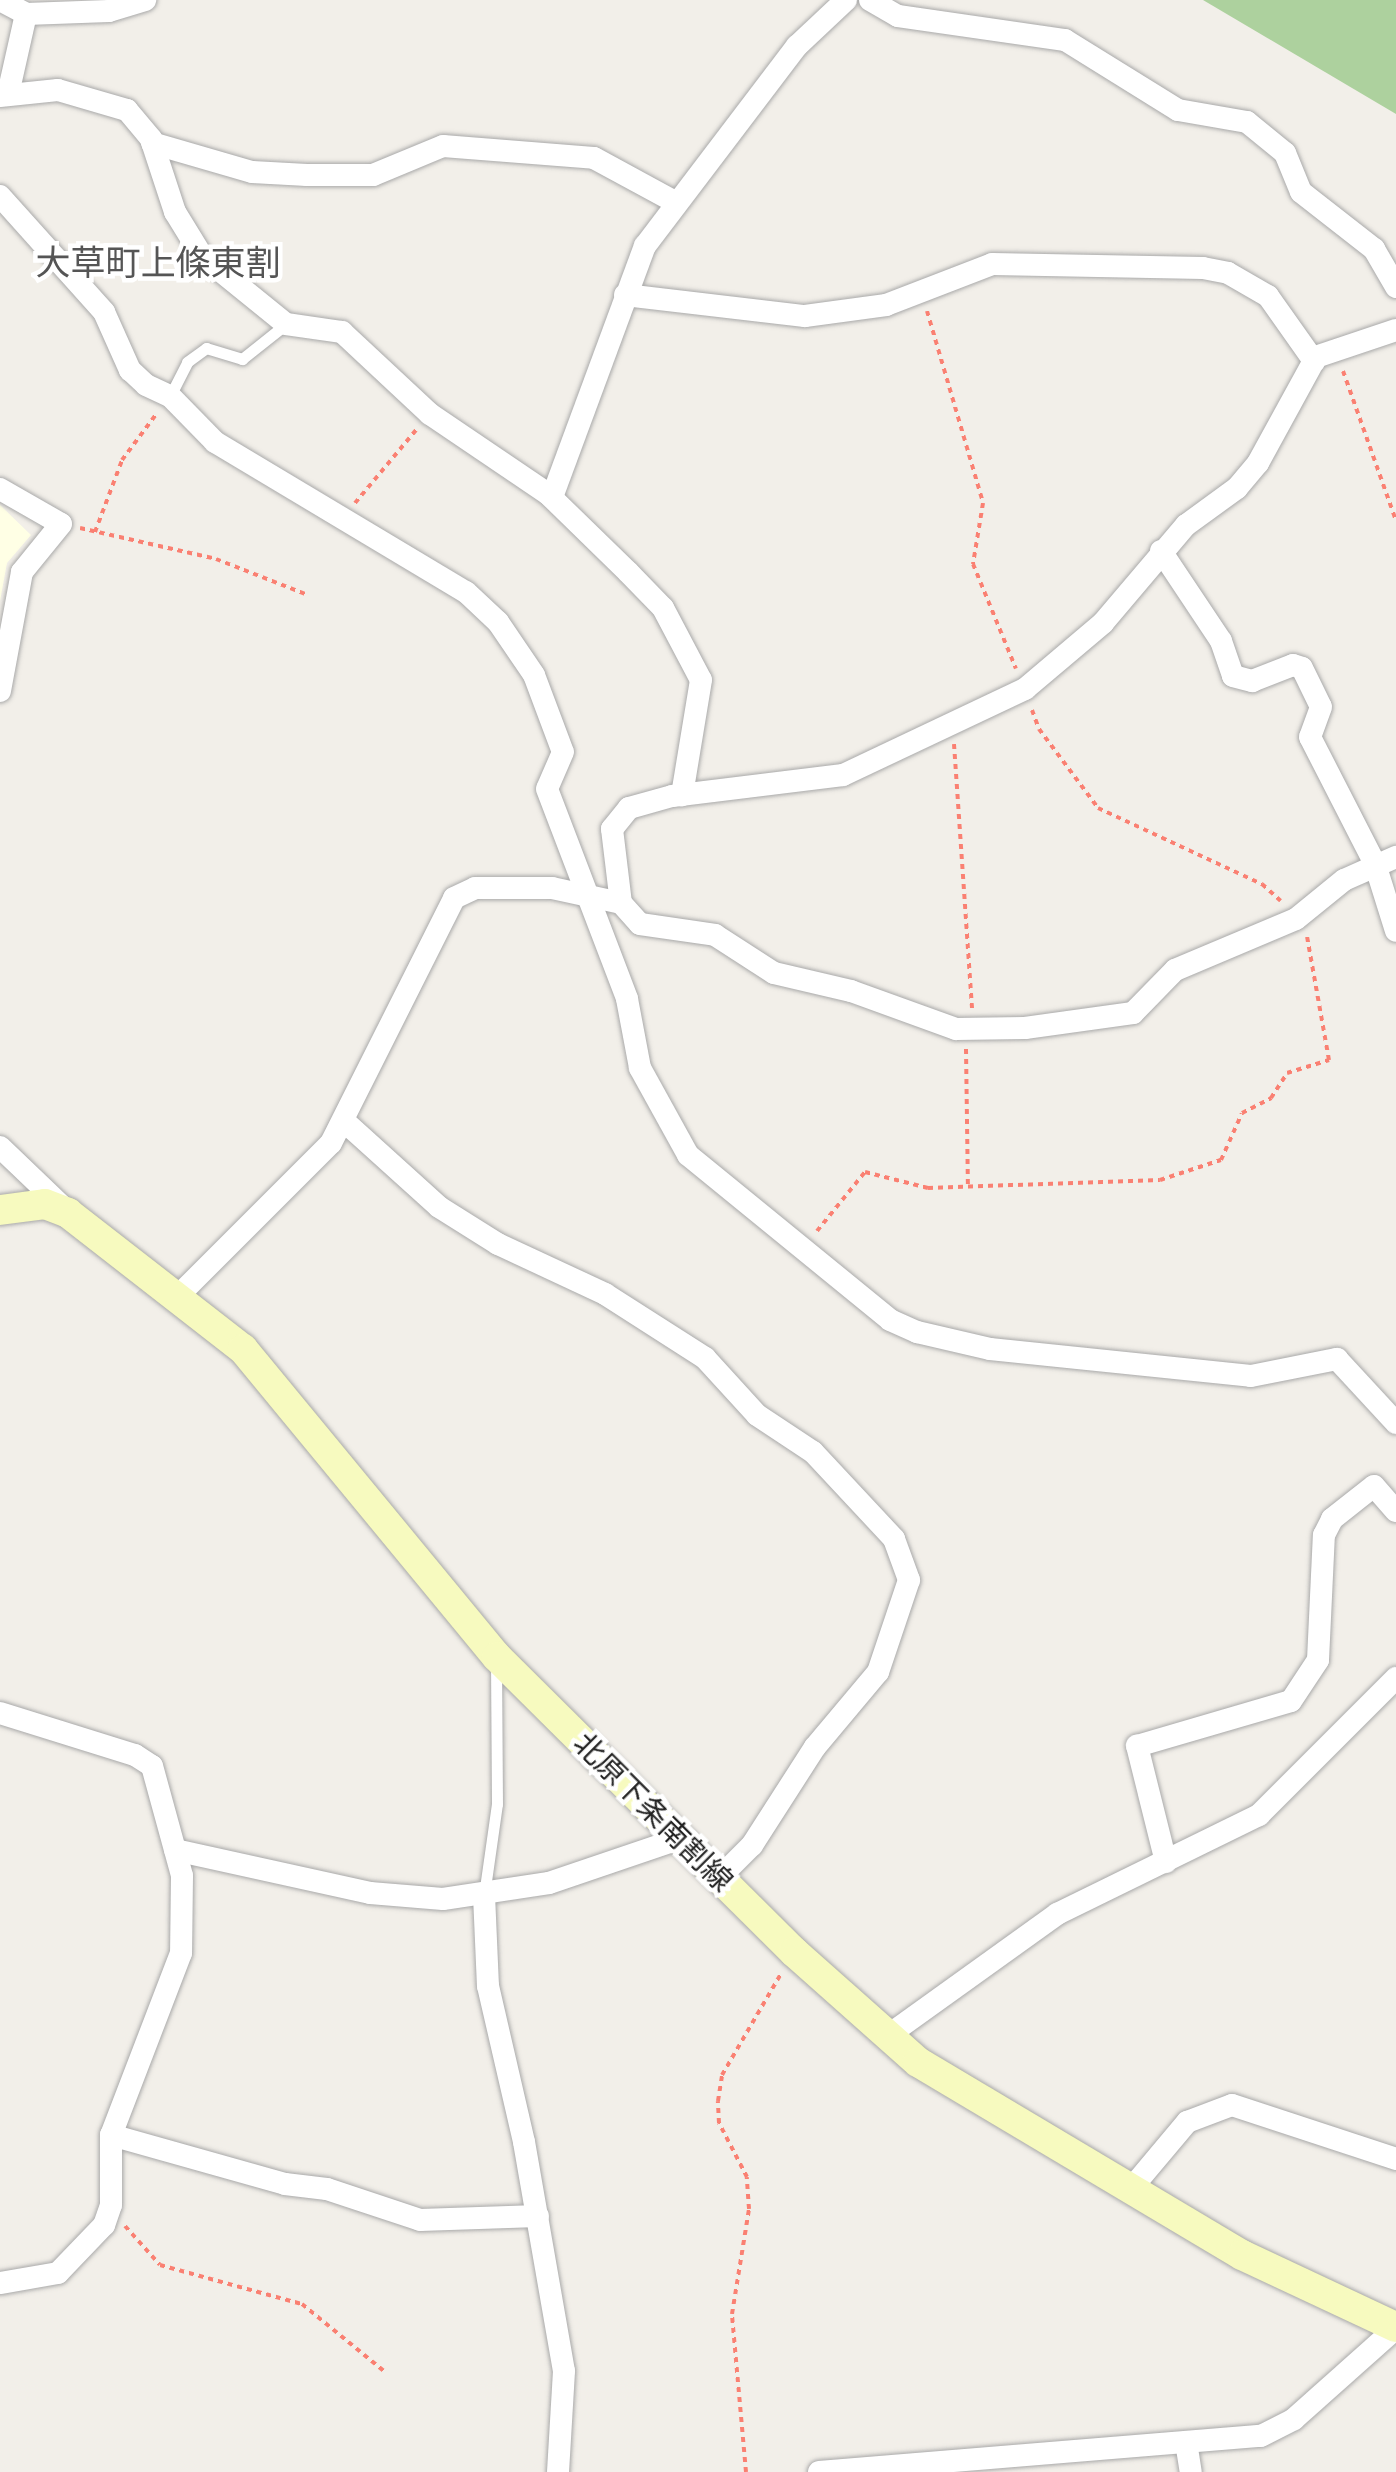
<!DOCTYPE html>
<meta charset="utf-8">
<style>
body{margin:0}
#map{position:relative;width:1396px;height:2472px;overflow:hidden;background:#f2efe9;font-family:Signika,"Noto Sans JP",sans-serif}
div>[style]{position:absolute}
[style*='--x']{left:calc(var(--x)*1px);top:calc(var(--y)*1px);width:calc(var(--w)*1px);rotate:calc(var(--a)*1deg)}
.education>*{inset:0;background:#ffffe5}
.forest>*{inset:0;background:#add19e}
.path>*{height:4px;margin-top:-2px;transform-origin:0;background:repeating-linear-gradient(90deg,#fa8072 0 5px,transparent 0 10px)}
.roads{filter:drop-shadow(0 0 2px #a9a9a9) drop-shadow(0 0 2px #a9a9a9)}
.lane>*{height:11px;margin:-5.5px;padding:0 5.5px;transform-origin:5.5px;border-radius:5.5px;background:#fff}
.street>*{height:22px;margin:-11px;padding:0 11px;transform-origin:11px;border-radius:11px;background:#fff}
.secondary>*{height:30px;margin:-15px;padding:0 15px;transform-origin:15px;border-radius:15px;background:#f7fabf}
span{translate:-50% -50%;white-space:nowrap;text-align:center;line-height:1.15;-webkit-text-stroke:9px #fff;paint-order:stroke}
.street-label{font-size:30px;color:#222}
.quarter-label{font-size:35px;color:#555}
</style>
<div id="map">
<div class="education">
<div style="clip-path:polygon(0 505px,31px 535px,7px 563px,0 601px)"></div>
</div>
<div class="forest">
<div style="clip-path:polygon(1203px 0,1396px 0,1396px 114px)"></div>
</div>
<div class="path">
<div style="--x:927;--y:311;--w:200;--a:73.7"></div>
<div style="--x:983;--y:503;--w:62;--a:99.3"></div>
<div style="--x:973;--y:564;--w:113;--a:67.7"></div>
<div style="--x:1343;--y:371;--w:159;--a:70.5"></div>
<div style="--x:355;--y:503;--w:95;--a:-50.1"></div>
<div style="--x:80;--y:528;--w:139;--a:12.8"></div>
<div style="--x:216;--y:559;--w:99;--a:21.4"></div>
<div style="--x:95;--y:532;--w:77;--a:-69.4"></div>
<div style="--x:122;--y:460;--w:59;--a:-53.3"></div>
<div style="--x:1032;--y:710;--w:20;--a:70"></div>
<div style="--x:1039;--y:729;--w:99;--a:53.2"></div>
<div style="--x:1098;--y:808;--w:181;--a:24.9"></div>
<div style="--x:1262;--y:884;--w:25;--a:42"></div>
<div style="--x:954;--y:744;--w:266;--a:86.1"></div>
<div style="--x:966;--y:1049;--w:135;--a:89.2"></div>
<div style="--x:817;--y:1231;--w:76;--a:-50.9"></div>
<div style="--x:865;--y:1172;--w:65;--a:14.3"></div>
<div style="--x:928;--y:1188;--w:232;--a:-2"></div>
<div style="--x:1160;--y:1180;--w:64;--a:-18.2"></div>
<div style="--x:1221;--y:1160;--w:51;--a:-65.9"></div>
<div style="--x:1242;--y:1113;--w:33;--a:-27"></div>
<div style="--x:1271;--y:1098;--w:30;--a:-57"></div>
<div style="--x:1287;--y:1073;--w:44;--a:-17.2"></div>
<div style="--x:1329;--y:1060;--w:125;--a:-100.1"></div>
<div style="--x:125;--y:2226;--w:52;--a:48.1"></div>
<div style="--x:160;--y:2265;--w:147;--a:15.4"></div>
<div style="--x:302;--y:2304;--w:106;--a:39.3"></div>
<div style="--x:746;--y:2472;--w:159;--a:-95.1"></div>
<div style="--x:732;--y:2314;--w:106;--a:-80.8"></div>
<div style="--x:749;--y:2209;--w:32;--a:-94"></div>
<div style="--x:747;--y:2177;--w:61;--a:-117.4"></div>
<div style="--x:719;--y:2123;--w:22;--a:-93"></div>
<div style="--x:718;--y:2101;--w:26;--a:-81"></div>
<div style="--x:722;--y:2075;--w:119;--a:-59.8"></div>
</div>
<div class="roads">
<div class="lane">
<div style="--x:170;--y:396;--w:38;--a:-63"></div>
<div style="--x:187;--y:362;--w:24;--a:-36"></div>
<div style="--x:206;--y:348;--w:38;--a:17"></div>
<div style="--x:242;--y:359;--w:56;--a:-38.5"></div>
<div style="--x:484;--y:1895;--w:92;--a:-81.9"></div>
<div style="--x:497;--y:1804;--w:138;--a:-90.4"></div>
</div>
<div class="street">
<div style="--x:0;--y:0;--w:30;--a:28"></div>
<div style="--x:26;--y:14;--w:83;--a:-2.1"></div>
<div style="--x:109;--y:11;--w:38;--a:-17"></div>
<div style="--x:870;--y:0;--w:32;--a:30"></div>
<div style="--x:898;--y:16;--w:169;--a:8.2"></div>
<div style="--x:1065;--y:40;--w:133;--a:31.8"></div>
<div style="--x:1178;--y:110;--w:70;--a:9.9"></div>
<div style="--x:1247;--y:122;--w:49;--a:39.2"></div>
<div style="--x:1285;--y:153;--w:42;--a:67.7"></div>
<div style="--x:1301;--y:192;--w:93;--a:38"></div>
<div style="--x:1374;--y:249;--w:44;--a:59.9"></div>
<div style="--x:8;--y:94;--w:82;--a:-77.3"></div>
<div style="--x:0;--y:96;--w:58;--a:-5.9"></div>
<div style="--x:58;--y:90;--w:72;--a:16.2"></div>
<div style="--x:127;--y:110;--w:38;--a:50"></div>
<div style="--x:151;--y:139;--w:77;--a:71.8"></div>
<div style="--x:175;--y:212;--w:52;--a:58.5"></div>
<div style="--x:202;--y:256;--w:108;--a:39"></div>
<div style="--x:286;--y:324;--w:57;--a:8.1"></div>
<div style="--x:342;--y:332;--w:120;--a:43"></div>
<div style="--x:430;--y:414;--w:143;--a:34.1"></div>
<div style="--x:548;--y:494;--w:112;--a:44.3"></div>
<div style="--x:628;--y:572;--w:50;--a:45.8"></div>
<div style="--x:663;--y:608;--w:81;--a:62.2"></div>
<div style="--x:701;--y:680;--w:117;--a:99.4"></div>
<div style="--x:152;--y:143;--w:104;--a:16.2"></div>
<div style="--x:252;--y:172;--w:55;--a:3.1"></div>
<div style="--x:307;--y:175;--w:66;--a:0"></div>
<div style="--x:373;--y:175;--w:76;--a:-22.5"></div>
<div style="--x:443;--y:146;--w:151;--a:4.5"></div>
<div style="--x:594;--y:158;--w:92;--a:28.5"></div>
<div style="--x:0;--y:196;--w:156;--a:48.1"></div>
<div style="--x:104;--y:312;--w:64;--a:65.9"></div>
<div style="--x:130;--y:370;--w:22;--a:43"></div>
<div style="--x:146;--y:385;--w:26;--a:25"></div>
<div style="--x:170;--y:396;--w:64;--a:45.6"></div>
<div style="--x:215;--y:442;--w:292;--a:30.9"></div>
<div style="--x:466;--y:592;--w:44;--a:43.2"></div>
<div style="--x:498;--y:622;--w:64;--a:55.8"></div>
<div style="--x:534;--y:675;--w:82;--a:69.4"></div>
<div style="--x:563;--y:752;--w:40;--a:113.4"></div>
<div style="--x:547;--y:789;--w:225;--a:69.1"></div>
<div style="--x:627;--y:999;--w:70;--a:79.3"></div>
<div style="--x:640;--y:1068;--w:99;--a:61.1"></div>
<div style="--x:688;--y:1155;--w:261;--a:39.2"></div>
<div style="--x:890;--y:1320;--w:30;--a:24"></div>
<div style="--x:917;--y:1332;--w:75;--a:13.1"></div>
<div style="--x:990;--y:1349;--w:262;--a:5.9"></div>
<div style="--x:1251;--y:1376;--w:88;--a:-11.2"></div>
<div style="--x:1337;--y:1359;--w:87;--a:47.3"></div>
<div style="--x:625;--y:295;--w:181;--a:6.7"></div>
<div style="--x:805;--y:316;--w:82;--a:-7.7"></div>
<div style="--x:886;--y:305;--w:114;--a:-21.1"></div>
<div style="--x:992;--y:264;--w:211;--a:1.1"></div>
<div style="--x:1203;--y:268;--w:25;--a:11"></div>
<div style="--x:1228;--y:273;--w:46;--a:29.9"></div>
<div style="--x:1268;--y:296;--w:80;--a:54.7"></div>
<div style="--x:1396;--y:330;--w:84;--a:161.4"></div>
<div style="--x:1316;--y:357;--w:121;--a:118.7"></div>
<div style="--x:1258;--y:463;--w:33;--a:130"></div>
<div style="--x:1237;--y:488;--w:63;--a:144"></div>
<div style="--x:1186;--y:525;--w:128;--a:130.3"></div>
<div style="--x:1103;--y:623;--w:102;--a:139.8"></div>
<div style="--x:1025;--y:689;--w:201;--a:154.7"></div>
<div style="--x:843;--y:775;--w:172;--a:173"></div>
<div style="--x:672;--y:796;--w:45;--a:164.4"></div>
<div style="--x:629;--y:808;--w:27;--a:129"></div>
<div style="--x:612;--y:829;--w:75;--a:83.1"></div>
<div style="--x:621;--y:903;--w:28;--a:48"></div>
<div style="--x:640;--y:924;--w:76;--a:8.3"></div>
<div style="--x:715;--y:935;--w:70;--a:32.8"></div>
<div style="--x:774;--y:973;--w:79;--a:13.2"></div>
<div style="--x:851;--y:991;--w:112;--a:19.9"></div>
<div style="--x:956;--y:1029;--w:69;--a:-0.8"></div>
<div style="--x:1025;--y:1028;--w:109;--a:-7.9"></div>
<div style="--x:1133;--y:1013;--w:60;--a:-45.7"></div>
<div style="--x:1175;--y:970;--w:131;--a:-22.9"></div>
<div style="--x:1296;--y:919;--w:62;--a:-39.1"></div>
<div style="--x:1344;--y:880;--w:57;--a:-23.9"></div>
<div style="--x:0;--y:489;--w:70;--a:29.8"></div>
<div style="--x:61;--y:524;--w:62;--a:129.1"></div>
<div style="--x:22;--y:572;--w:121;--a:100.5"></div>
<div style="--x:552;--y:497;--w:268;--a:-69.7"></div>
<div style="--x:645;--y:246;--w:251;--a:-52.8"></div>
<div style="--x:797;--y:46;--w:67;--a:-43.2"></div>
<div style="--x:1161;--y:551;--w:108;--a:56.3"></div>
<div style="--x:1221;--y:641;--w:37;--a:71"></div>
<div style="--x:1233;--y:676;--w:20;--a:15"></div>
<div style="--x:1252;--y:681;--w:44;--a:-21.3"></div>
<div style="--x:1293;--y:665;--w:9;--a:18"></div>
<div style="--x:1302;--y:668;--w:43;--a:64"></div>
<div style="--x:1321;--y:707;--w:32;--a:110"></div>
<div style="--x:1310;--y:737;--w:143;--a:62.9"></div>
<div style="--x:1375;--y:864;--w:70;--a:72.6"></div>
<div style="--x:345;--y:1122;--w:127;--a:42.1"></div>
<div style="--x:439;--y:1207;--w:70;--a:32.1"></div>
<div style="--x:498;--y:1244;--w:118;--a:25"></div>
<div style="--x:605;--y:1294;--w:119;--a:32.6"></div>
<div style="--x:705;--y:1358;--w:77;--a:47.6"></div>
<div style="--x:757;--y:1415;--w:67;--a:33.5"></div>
<div style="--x:813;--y:1452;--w:119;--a:47"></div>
<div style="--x:894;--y:1539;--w:44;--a:69.9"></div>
<div style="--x:909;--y:1580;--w:97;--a:108.6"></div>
<div style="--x:878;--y:1672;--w:98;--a:130"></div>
<div style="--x:815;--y:1747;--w:117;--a:122.7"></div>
<div style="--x:752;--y:1845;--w:48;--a:135"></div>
<div style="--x:0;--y:1147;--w:91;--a:43.7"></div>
<div style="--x:178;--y:1296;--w:216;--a:-45"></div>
<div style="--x:331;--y:1143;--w:274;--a:-63.3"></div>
<div style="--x:454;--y:898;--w:23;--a:-25"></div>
<div style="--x:475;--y:888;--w:77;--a:0"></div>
<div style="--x:552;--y:888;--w:71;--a:12.3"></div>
<div style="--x:0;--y:1713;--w:141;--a:17.3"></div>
<div style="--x:135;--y:1755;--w:20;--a:33"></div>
<div style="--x:152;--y:1766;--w:114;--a:74.7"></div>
<div style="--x:182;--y:1876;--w:77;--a:90.7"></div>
<div style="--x:181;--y:1953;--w:195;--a:111"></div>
<div style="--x:111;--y:2135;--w:70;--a:90"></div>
<div style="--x:111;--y:2205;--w:21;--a:109"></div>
<div style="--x:104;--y:2225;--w:66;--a:133.8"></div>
<div style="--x:58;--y:2273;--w:59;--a:170.2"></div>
<div style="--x:175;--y:1850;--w:200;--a:12.4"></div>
<div style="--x:370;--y:1893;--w:73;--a:4.7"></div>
<div style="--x:443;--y:1899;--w:107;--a:-8.6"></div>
<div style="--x:549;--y:1883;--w:136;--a:-18.8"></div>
<div style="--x:1166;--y:1862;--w:120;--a:-104"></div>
<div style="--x:1137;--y:1746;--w:160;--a:-16.3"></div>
<div style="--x:1291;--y:1701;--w:49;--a:-56.6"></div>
<div style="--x:1318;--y:1660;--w:125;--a:-87.3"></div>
<div style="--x:1324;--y:1535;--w:18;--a:-63"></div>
<div style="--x:1332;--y:1519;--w:53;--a:-38.2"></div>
<div style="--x:1374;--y:1486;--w:33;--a:49"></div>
<div style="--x:484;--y:1895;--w:91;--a:87.5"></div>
<div style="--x:488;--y:1986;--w:160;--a:77"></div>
<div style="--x:524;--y:2142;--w:232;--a:80.1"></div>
<div style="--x:564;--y:2371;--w:101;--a:93.4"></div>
<div style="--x:886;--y:2037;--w:211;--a:-35.7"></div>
<div style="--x:1057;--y:1914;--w:225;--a:-26.1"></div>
<div style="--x:1259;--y:1815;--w:194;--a:-45"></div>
<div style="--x:111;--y:2135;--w:181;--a:15.7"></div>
<div style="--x:285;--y:2184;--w:42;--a:6.8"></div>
<div style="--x:327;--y:2189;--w:98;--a:18.4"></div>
<div style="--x:420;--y:2220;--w:118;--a:-1.9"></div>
<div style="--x:1130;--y:2190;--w:89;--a:-50"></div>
<div style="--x:1187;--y:2122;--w:48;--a:-20.7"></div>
<div style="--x:1232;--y:2105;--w:173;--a:18.2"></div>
<div style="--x:1186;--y:2442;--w:30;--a:81"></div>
<div style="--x:819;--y:2472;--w:443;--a:-4.7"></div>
<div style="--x:1261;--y:2436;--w:37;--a:-27"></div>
<div style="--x:1294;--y:2419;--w:137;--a:-41.7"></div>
</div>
<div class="secondary">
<div style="--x:0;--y:1210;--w:45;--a:-7.6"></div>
<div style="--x:45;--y:1204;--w:25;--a:21"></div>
<div style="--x:68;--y:1213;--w:222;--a:37.9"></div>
<div style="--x:243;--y:1349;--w:399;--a:50.5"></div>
<div style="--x:497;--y:1657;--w:419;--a:44.8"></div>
<div style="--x:794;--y:1952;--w:166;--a:41.6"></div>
<div style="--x:918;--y:2062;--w:377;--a:30.8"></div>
<div style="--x:1242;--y:2255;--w:170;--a:25.1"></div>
</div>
</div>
<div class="street-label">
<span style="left:652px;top:1813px;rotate:45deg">北原下条南割線</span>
</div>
<div class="quarter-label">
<span style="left:158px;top:264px">大草町上條東割</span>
</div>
</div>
